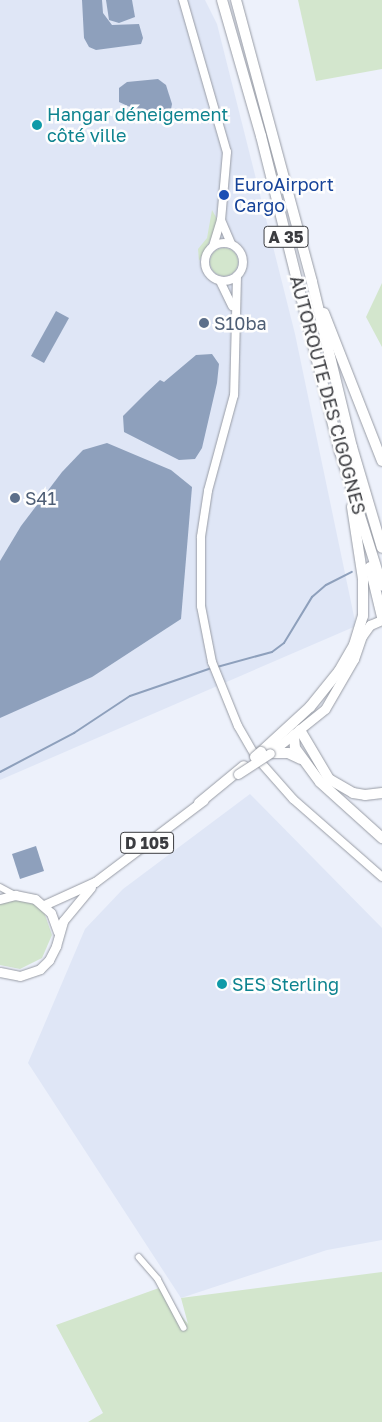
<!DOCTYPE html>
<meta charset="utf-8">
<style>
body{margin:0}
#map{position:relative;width:382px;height:1422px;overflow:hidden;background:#edf1fb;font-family:"Golos Text",sans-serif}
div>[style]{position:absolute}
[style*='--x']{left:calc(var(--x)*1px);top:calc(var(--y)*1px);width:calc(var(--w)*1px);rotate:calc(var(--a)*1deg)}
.built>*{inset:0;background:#dfe6f6}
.green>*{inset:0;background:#d3e6cd}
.round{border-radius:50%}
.water>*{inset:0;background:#8ea0bc}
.stream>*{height:2px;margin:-1px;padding:0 1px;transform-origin:1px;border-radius:1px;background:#8ea0bc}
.roads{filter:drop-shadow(0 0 1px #989ca5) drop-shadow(0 0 1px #989ca5)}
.minor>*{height:5.5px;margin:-2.75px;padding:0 2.75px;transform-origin:2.75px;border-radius:2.75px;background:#fff}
.secondary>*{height:8px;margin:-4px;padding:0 4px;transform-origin:4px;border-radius:4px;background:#fff}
.secondary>.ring{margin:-4px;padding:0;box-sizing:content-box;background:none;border:8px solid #fff;border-radius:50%}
.primary>*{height:9px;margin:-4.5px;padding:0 4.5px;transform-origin:4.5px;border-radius:4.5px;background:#fff}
.motorway>*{height:10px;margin:-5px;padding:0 5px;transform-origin:5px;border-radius:5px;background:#fff}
.bridges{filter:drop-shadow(0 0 1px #989ca5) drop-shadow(0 0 1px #989ca5)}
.primary-bridge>*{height:9px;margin:-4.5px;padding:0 4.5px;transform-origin:4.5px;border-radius:4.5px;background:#fff}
.motorway-bridge>*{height:10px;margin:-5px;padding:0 5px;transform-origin:5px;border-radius:5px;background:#fff}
.dots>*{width:14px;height:14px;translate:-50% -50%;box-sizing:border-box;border:2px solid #fefefe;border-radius:50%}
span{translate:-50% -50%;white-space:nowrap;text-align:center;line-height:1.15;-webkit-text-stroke:5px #fefefe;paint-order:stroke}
.shield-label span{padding:1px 4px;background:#fefefe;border:1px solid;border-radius:4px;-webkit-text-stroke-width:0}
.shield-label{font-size:16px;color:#3b3c40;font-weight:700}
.culture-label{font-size:18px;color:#0d838f}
.left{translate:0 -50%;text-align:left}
.transit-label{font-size:18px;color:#164399}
.service-label{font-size:18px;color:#4e5e75}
.street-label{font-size:18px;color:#3b3c40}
</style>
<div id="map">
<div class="built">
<div style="clip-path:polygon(0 0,205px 0,217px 24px,295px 334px,356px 626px,0 780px)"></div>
<div style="clip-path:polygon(250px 794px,382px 928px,382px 1240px,327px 1250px,181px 1298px,28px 1063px,85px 929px,123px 889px)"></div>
</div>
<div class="green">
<div style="clip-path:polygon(298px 0,382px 0,382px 69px,316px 81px)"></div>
<div style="clip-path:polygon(212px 210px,217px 219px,215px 231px,199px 261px,198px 249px,207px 238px)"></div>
<div class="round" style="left:210px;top:248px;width:28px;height:28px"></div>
<div style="clip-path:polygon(382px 283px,382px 347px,366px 317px)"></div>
<div style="clip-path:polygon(16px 900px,34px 904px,44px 912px,52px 935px,42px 958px,20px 969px,0 965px,0 904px)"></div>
<div style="clip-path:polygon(382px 1272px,382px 1422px,88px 1422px,103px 1413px,56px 1325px,159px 1288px,188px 1324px,181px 1298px)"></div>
</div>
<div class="water">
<div style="clip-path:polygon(82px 0,102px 0,103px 13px,112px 25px,139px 24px,143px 38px,141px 44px,96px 50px,89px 47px,84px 38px)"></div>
<div style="clip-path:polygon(106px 0,132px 0,135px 17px,119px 23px,109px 20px)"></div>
<div style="clip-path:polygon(158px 79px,166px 85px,172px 104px,170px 115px,163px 119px,154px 118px,119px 102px,119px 88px,127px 82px)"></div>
<div style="clip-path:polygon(56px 311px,69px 318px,44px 363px,31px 356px)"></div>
<div style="clip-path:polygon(212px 354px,219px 364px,217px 383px,202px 448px,195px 459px,179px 460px,124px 432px,123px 416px,146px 393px,160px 380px,164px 382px,196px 355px)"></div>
<div style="clip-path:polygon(107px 443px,171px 470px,192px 487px,181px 619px,92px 677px,0 718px,0 561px,21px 526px,62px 472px,83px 450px)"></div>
<div style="clip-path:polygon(36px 846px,44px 871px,20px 879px,12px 854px)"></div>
</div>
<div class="stream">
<div style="--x:217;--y:667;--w:57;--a:-15.3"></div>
<div style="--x:272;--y:652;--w:15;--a:-37"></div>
<div style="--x:284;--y:643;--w:54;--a:-58.7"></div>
<div style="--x:312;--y:597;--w:18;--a:-41"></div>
<div style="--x:326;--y:585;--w:29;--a:-27"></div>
<div style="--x:0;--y:772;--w:84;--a:-27.8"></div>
<div style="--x:74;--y:733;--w:67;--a:-33.5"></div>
<div style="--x:130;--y:696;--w:87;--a:-18.9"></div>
</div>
<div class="roads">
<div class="minor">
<div style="--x:0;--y:887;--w:17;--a:28"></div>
<div style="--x:139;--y:1257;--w:29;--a:49"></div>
<div style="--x:158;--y:1279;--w:55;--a:62"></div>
</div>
<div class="secondary">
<div style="--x:183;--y:0;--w:158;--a:73.9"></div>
<div style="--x:227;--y:152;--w:68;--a:95"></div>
<div style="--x:221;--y:220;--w:27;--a:107"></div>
<div style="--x:221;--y:220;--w:26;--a:67"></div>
<div class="ring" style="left:205px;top:243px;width:30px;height:30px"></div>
<div style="--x:237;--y:276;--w:119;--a:91.4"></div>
<div style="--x:234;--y:395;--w:99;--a:105.2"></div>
<div style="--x:208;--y:491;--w:47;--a:98.7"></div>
<div style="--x:201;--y:537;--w:69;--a:90"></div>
<div style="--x:201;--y:606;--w:57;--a:78.9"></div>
<div style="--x:212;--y:662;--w:69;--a:67.9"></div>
<div style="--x:238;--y:726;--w:36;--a:60"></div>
<div style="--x:256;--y:757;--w:56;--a:48.6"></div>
<div style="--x:293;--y:799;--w:118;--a:41.2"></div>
<div style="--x:220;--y:281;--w:28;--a:64"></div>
</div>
<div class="primary">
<div style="--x:270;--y:753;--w:70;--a:-38.7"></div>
<div style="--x:325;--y:709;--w:58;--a:-59.9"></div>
<div style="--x:354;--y:659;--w:24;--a:-71"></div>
<div style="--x:362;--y:636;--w:14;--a:-54"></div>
<div style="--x:370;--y:625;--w:13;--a:-23"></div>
<div style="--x:0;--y:899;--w:16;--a:-15"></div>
<div style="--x:15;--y:895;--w:20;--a:11"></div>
<div style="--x:35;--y:899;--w:21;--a:41"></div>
<div style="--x:51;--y:913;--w:20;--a:70"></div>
<div style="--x:44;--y:905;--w:56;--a:-24.3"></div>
<div style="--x:95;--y:882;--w:136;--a:-37"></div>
<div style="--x:0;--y:972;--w:20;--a:11"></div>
<div style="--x:20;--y:976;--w:21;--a:-19"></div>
<div style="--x:40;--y:969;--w:13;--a:-45"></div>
<div style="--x:49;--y:960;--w:16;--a:-63"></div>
<div style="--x:56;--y:946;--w:26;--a:-74"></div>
<div style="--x:63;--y:921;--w:44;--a:-50.5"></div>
</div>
<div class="motorway">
<div style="--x:222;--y:0;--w:141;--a:74"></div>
<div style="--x:261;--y:136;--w:326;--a:76"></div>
<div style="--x:340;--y:452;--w:140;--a:72.6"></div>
<div style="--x:236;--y:0;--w:292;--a:74.9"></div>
<div style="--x:312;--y:282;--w:170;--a:76.4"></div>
<div style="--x:352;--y:447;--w:105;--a:73.5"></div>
<div style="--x:324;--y:313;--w:159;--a:68.6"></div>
<div style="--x:370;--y:567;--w:51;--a:76.5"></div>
<div style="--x:300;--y:730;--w:57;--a:59.4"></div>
<div style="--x:329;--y:779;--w:28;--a:30"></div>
<div style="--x:353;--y:793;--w:12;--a:9"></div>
<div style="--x:365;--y:795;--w:17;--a:-7"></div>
<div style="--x:294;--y:735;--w:13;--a:86"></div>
<div style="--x:295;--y:748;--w:42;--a:53.7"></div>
<div style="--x:320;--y:782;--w:84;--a:42.1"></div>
<div style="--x:261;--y:752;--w:67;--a:-42.6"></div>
<div style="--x:310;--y:707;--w:46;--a:-51.1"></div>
<div style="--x:339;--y:671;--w:30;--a:-60"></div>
<div style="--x:354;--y:645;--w:30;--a:-73"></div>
<div style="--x:363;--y:616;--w:37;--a:-90"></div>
<div style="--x:363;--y:579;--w:73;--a:-98.7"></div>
<div style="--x:270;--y:753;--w:18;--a:0"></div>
<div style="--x:288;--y:753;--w:14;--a:25"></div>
<div style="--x:199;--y:803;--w:58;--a:-39.4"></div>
</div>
</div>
<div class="bridges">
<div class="primary-bridge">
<div style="--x:238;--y:774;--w:38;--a:-33"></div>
</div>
<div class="motorway-bridge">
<div style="--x:255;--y:757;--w:8;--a:-40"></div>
</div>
</div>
<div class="dots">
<div style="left:37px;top:125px;background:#0f9aa8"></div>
<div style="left:224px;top:195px;background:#1a4fb4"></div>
<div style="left:204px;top:323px;background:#5c6f8a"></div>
<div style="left:15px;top:498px;background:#5c6f8a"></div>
<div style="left:222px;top:984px;background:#0f9aa8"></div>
</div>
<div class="shield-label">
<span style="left:286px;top:237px">A 35</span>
<span style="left:147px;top:843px">D 105</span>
</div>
<div class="culture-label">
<span class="left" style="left:47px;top:125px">Hangar déneigement<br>côté ville</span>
<span class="left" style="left:232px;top:984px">SES Sterling</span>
</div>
<div class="transit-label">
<span class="left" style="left:234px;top:195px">EuroAirport<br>Cargo</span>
</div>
<div class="service-label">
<span class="left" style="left:214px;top:323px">S10ba</span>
<span class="left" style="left:25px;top:498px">S41</span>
</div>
<div class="street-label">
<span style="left:328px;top:395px;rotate:75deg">AUTOROUTE DES CIGOGNES</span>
</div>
</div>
